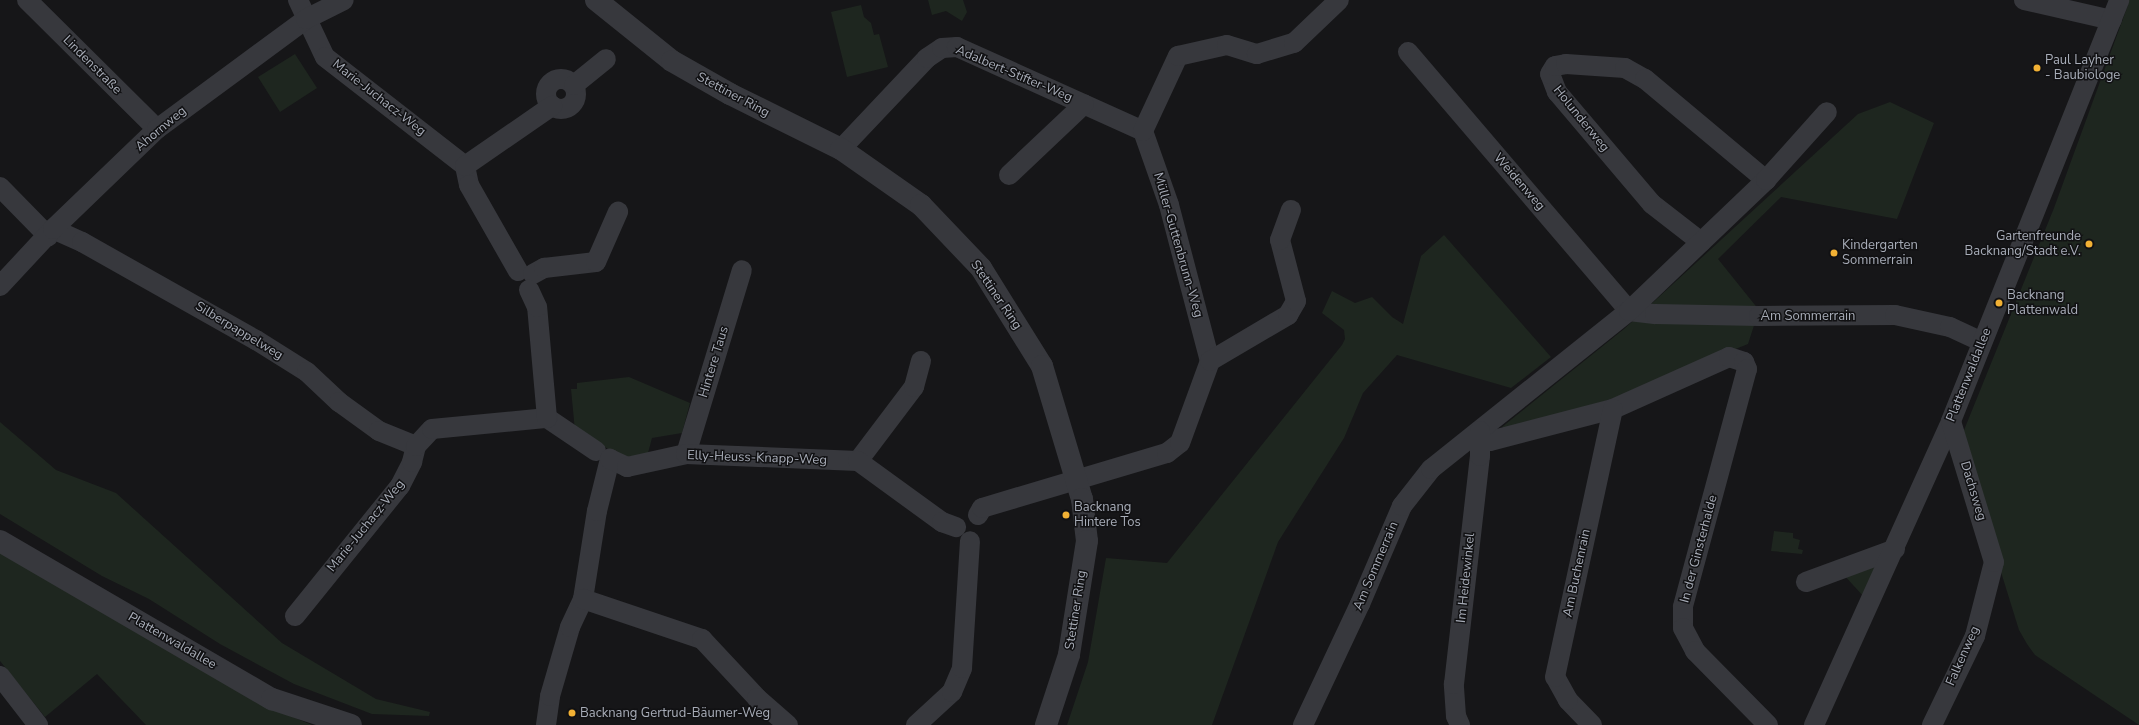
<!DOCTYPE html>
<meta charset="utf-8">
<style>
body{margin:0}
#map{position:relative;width:2139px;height:725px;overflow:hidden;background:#161618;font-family:"Nunito Sans",sans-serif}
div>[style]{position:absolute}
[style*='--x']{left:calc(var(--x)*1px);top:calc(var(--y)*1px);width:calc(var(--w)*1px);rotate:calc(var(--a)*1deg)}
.green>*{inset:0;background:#1e261f}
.minor>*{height:20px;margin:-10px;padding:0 10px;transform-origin:10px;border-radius:10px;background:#37383d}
.minor>.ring{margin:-10px;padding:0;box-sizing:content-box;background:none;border:20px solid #37383d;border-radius:50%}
.tertiary>*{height:22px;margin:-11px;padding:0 11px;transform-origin:11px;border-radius:11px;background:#37383d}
.dots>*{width:11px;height:11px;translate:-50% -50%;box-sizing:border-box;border:2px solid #111113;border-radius:50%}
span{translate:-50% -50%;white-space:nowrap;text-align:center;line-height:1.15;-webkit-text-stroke:3px #111113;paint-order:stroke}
.poi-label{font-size:13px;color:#a8adb8}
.left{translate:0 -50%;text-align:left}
.right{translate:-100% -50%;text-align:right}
.street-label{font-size:13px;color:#a8adb8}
</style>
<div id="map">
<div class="green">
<div style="clip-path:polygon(928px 0,963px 0,967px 12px,962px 21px,946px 11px,932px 15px)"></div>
<div style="clip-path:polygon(2106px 0,2139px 0,2139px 725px,2035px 655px,2027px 644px,2019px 630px,1960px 440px,2054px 208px,2128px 5px)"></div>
<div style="clip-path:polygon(861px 5px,864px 17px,871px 23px,874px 35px,879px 34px,888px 67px,847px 77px,831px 12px)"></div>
<div style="clip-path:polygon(295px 54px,317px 88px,280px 112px,258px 77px)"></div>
<div style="clip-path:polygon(1890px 102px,1934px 123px,1897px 219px,1781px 197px,1718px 259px,1759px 310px,1748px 344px,1609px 400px,1505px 429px,1502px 427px,1624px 329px,1858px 114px)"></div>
<div style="clip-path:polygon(1444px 235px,1551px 357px,1511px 388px,1397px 355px,1363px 393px,1344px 438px,1278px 542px,1212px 725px,1067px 725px,1088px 662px,1106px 558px,1167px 563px,1342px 345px,1345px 339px,1344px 330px,1322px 313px,1332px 291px,1355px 303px,1372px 297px,1392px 317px,1403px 324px,1421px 256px)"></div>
<div style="clip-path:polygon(629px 377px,690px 403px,682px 433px,652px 438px,648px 453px,625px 458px,575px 431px,571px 389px,577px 389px,577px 383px)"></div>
<div style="clip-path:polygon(0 422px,56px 470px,116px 493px,282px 643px,376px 699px,430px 712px,429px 716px,372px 714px,294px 684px,220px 644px,149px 599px,102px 576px,0 514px)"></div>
<div style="clip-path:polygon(1774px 531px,1793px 533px,1793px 538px,1800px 540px,1798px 549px,1803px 550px,1802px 554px,1771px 551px)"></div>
<div style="clip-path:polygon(0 551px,267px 706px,312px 725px,146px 725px,97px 674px,45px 717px,0 661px)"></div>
<div style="clip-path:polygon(1873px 564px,1875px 569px,1864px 597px,1843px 574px)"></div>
</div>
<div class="minor">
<div style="--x:27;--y:0;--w:183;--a:44.8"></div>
<div style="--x:298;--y:0;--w:63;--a:64.7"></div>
<div style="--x:325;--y:57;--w:177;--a:37.9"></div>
<div style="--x:465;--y:166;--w:19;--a:78"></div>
<div style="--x:469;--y:185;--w:99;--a:60.3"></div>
<div style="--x:2024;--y:0;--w:90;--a:12.8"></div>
<div style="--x:1408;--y:52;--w:340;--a:49.5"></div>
<div class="ring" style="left:546px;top:79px;width:10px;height:10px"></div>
<div style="--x:574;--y:85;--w:41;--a:-39.1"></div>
<div style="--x:1143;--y:131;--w:78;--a:70.6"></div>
<div style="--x:1169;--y:205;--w:161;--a:75.3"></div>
<div style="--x:841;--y:149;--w:125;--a:-46.6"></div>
<div style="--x:927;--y:58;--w:18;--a:-34"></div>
<div style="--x:942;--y:48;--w:15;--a:-4"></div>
<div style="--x:957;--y:47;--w:204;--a:24.3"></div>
<div style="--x:1143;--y:131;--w:83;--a:-65"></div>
<div style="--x:1178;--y:56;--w:50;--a:-12.7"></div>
<div style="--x:1227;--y:45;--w:31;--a:17"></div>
<div style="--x:1257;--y:54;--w:39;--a:-17"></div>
<div style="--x:1294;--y:43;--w:62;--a:-43.7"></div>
<div style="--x:465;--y:166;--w:106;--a:-34.6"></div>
<div style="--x:1009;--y:175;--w:103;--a:-43.4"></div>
<div style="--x:0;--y:187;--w:69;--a:45.6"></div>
<div style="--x:53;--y:229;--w:32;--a:24"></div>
<div style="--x:82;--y:242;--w:200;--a:29.4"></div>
<div style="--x:256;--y:340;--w:60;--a:32.1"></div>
<div style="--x:307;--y:372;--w:44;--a:43.2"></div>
<div style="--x:339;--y:402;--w:49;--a:35.9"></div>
<div style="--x:379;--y:431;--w:40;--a:22"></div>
<div style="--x:1701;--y:242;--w:62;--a:-142.2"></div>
<div style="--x:1652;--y:204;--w:147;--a:-130.3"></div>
<div style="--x:1557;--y:92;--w:19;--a:-111"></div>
<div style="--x:1550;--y:74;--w:9;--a:-58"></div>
<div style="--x:1555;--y:66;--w:11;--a:-10"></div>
<div style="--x:1566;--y:64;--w:59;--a:3.9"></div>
<div style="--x:1625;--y:68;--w:23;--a:29"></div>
<div style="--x:1645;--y:79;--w:158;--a:39.9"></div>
<div style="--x:533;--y:274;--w:13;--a:-29"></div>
<div style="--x:544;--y:268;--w:52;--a:-6.6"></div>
<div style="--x:596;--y:262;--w:55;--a:-66.3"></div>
<div style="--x:0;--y:286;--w:78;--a:-47.1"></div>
<div style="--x:53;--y:229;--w:144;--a:-43.9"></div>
<div style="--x:157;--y:129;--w:185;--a:-36.4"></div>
<div style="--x:306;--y:19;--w:42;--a:-26.6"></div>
<div style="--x:1629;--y:311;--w:26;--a:7"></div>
<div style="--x:1655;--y:314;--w:104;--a:1.1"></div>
<div style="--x:1759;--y:316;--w:136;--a:-0.4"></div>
<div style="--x:1895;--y:315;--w:56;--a:12.3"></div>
<div style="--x:1950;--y:327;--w:35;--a:25"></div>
<div style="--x:547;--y:418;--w:59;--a:34"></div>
<div style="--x:1480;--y:431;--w:14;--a:45"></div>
<div style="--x:1490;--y:441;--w:127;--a:-14.6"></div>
<div style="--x:1613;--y:409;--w:127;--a:-24.1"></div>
<div style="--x:1729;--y:357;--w:16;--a:18"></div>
<div style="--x:1744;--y:362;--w:8;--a:67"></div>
<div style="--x:1747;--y:369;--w:246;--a:105.1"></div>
<div style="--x:1683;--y:607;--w:21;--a:90"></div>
<div style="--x:1683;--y:628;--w:26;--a:62"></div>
<div style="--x:1695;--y:651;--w:104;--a:45.4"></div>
<div style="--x:686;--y:454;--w:192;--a:-73.1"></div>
<div style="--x:858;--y:461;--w:93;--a:-52.9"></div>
<div style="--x:914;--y:387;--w:27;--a:-75"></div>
<div style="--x:978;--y:515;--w:8;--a:-60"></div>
<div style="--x:982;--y:508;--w:193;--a:-16.6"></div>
<div style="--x:1167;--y:453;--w:16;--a:-38"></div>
<div style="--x:1180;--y:443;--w:87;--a:-69.9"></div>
<div style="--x:1210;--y:361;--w:91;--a:-30.5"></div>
<div style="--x:1288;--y:315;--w:16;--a:-60"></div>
<div style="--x:1296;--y:301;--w:63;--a:-104.7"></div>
<div style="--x:1280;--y:240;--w:32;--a:-70"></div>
<div style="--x:1806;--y:582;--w:95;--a:-20.3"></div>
<div style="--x:583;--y:599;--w:89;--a:-81"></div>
<div style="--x:597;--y:511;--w:54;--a:-76"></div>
<div style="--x:610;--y:459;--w:19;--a:25"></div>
<div style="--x:627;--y:467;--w:60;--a:-12.4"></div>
<div style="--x:686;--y:454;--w:172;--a:2.3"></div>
<div style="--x:858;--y:461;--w:104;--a:36"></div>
<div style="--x:942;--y:522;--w:15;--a:20"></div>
<div style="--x:295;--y:616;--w:167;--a:-51.1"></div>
<div style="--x:400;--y:486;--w:27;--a:-63"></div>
<div style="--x:412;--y:462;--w:16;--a:-76"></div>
<div style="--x:416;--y:446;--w:23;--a:-47"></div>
<div style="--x:432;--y:429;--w:116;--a:-5.5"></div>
<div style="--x:547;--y:418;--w:111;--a:-95.1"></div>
<div style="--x:537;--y:307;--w:19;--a:-115"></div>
<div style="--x:0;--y:676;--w:62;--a:52.2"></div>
<div style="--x:546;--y:725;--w:29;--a:-82"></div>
<div style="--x:550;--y:696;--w:72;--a:-73.8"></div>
<div style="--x:570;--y:627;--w:31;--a:-65"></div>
<div style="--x:583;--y:599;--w:126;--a:18.6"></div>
<div style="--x:702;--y:639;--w:81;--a:47"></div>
<div style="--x:757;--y:698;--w:41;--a:41.1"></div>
<div style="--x:916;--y:725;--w:49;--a:-42.5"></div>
<div style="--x:952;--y:692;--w:26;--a:-67"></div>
<div style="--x:962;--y:668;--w:127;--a:-86.4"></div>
<div style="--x:1303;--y:725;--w:134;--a:-64.8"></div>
<div style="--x:1360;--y:604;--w:107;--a:-66.8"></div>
<div style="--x:1402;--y:506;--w:47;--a:-51.9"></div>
<div style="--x:1431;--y:469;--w:253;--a:-38.6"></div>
<div style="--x:1629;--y:311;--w:190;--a:-43.7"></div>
<div style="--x:1766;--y:180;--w:91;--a:-48.1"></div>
<div style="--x:1460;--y:725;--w:10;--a:-114"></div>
<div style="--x:1456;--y:716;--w:32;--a:-94"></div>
<div style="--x:1454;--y:684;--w:229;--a:-83.5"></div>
<div style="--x:1480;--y:456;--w:25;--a:-90"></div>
<div style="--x:1592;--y:725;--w:35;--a:-134"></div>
<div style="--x:1568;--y:700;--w:26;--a:-119"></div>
<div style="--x:1555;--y:677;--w:274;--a:-77.8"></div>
<div style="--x:1814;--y:725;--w:333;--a:-65.7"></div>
<div style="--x:1951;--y:421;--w:453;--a:-68.2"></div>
<div style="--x:1932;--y:725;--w:99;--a:-64.2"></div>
<div style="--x:1975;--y:636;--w:76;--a:-75.6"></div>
<div style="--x:1994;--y:562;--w:147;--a:-107"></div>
</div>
<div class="tertiary">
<div style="--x:596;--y:0;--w:97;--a:38.8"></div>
<div style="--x:672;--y:61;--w:67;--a:29.6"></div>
<div style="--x:730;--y:94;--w:124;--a:26.4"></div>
<div style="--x:841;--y:149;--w:98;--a:35"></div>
<div style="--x:921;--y:205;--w:87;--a:46.4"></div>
<div style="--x:981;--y:268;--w:115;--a:58.1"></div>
<div style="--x:1042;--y:366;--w:139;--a:73.3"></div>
<div style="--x:1082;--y:499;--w:42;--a:83.2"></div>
<div style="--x:1087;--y:541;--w:115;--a:99"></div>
<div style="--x:1069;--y:655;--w:74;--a:108.2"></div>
<div style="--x:0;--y:541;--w:315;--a:30.2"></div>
<div style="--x:272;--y:699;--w:83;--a:18.2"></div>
</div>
<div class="dots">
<div style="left:2037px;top:68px;background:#f2b134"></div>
<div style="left:2089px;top:244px;background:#f2b134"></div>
<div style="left:1834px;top:253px;background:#f2b134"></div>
<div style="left:1999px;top:303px;background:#f2b134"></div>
<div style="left:1066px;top:515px;background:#f2b134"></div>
<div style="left:572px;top:713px;background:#f2b134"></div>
</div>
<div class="poi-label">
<span class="left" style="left:2045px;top:68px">Paul Layher<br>- Baubiologe</span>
<span class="right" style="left:2081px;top:244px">Gartenfreunde<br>Backnang/Stadt e.V.</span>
<span class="left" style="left:1842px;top:253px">Kindergarten<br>Sommerrain</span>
<span class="left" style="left:2007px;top:303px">Backnang<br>Plattenwald</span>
<span class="left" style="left:1074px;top:515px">Backnang<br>Hintere Tos</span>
<span class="left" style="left:580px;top:713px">Backnang Gertrud-Bäumer-Weg</span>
</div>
<div class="street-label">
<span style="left:92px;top:65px;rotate:45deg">Lindenstraße</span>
<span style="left:1014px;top:74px;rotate:23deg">Adalbert-Stifter-Weg</span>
<span style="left:733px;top:95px;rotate:28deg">Stettiner Ring</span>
<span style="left:379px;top:98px;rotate:38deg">Marie-Juchacz-Weg</span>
<span style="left:1581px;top:119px;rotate:51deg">Holunderweg</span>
<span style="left:161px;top:129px;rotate:-40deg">Ahornweg</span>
<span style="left:1519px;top:182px;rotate:49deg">Weidenweg</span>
<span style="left:1178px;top:245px;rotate:74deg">Müller-Guttenbrunn-Weg</span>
<span style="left:996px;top:295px;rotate:56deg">Stettiner Ring</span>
<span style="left:1808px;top:316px">Am Sommerrain</span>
<span style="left:239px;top:331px;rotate:31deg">Silberpappelweg</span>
<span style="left:714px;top:362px;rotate:-73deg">Hintere Taus</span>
<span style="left:1969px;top:375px;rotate:-68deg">Plattenwaldallee</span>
<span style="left:757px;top:458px;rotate:2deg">Elly-Heuss-Knapp-Weg</span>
<span style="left:1973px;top:491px;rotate:73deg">Dachsweg</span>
<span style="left:366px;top:526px;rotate:-51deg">Marie-Juchacz-Weg</span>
<span style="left:1699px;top:549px;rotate:-75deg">In der Ginsterhalde</span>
<span style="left:1376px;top:566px;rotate:-67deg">Am Sommerrain</span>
<span style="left:1577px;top:573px;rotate:-78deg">Am Buchenrain</span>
<span style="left:1466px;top:578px;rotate:-84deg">Im Heidewinkel</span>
<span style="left:1076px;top:610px;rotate:-81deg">Stettiner Ring</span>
<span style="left:172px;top:641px;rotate:30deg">Plattenwaldallee</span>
<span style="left:1963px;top:656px;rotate:-66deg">Falkenweg</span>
</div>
</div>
